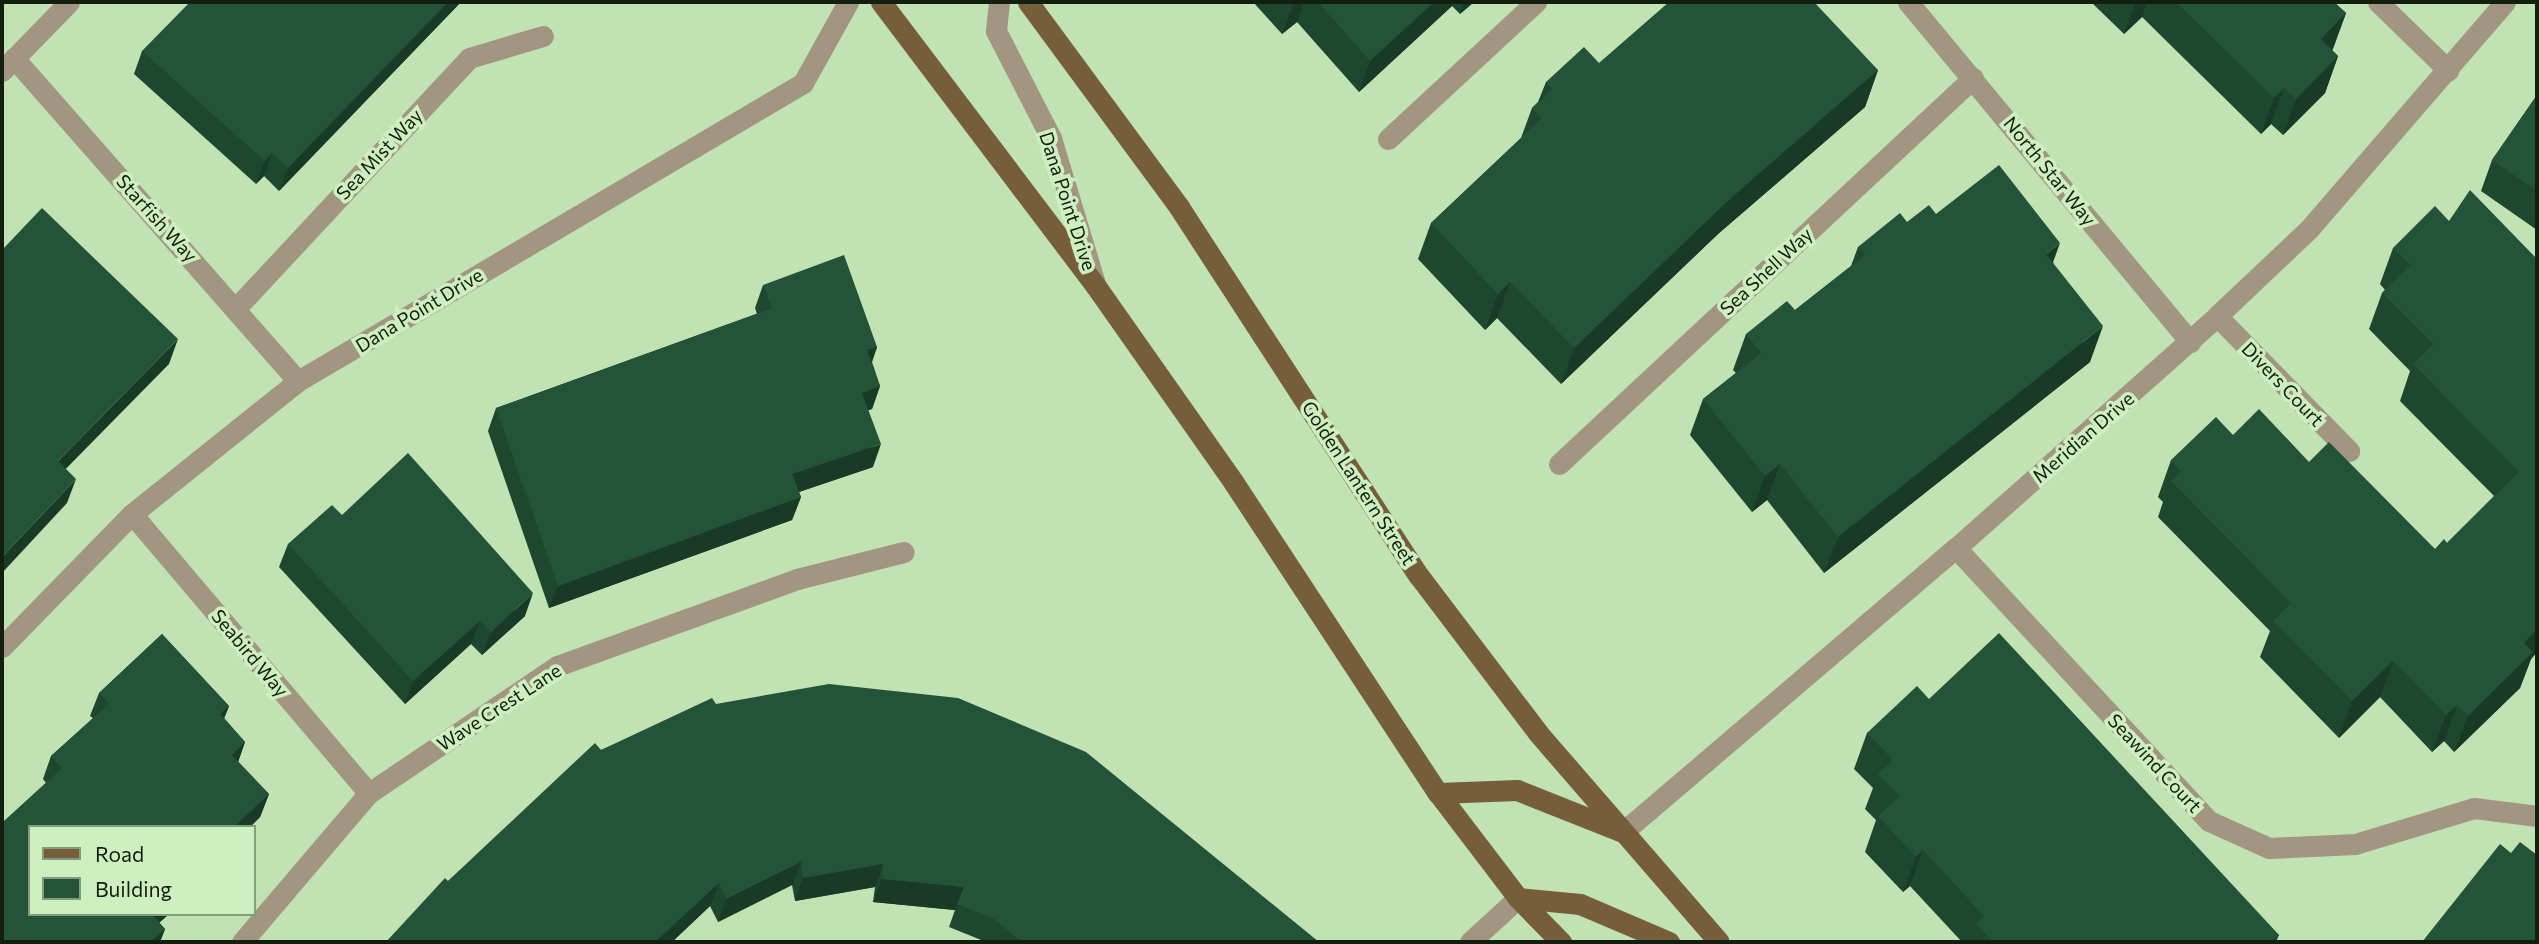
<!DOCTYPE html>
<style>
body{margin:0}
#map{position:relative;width:2539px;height:944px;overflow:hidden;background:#c1e2b3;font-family:Commissioner,sans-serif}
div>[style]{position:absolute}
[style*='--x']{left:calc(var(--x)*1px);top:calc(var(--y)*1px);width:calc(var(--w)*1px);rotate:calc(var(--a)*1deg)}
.minor>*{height:21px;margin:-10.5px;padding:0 10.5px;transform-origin:10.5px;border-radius:10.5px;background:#a29581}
.major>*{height:21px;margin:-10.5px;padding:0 10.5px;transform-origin:10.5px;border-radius:10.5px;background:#765e3a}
.wall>*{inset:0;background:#1e4730}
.shaded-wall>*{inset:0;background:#183a27}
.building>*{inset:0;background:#235338}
span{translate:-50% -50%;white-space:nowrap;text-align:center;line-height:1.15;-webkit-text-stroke:7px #ceefc0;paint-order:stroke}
.street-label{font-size:19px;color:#131f0e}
.frame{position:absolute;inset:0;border:4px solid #131f0e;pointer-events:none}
.legend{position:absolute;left:28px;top:825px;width:228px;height:91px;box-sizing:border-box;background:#ceefc0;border:2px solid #839c79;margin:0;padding:9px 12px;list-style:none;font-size:21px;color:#131f0e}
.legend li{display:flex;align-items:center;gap:14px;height:35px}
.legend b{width:35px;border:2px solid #839c79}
</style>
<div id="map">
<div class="minor">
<div style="--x:999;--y:2;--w:29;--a:96"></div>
<div style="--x:996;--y:31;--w:120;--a:62.8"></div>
<div style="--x:1051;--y:138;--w:152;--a:73.2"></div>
<div style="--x:1908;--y:2;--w:442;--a:50.3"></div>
<div style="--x:2378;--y:2;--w:98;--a:44.2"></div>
<div style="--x:14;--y:58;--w:430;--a:48.7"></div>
<div style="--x:2;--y:71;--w:96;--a:-45.8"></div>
<div style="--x:1388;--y:139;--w:202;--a:-42.8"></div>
<div style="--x:237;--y:307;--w:340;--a:-47"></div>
<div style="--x:469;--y:58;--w:77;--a:-16.6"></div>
<div style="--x:2217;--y:316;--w:189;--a:45.6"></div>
<div style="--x:1559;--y:464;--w:566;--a:-43"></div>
<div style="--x:132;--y:514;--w:366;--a:49.7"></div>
<div style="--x:1956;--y:548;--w:372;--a:47.2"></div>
<div style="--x:2209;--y:821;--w:66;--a:24.2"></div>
<div style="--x:2269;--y:848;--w:86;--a:-2.7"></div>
<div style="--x:2355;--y:844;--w:124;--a:-16.8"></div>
<div style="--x:2474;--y:808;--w:64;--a:7.2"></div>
<div style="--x:2;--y:647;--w:186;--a:-45.7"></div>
<div style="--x:132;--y:514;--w:213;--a:-38.7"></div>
<div style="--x:298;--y:381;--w:586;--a:-30.54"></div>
<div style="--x:803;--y:83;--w:93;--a:-60.9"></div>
<div style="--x:1623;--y:832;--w:438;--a:-40.5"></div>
<div style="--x:1956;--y:548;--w:349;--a:-41.6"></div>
<div style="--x:2217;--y:316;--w:127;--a:-43.4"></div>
<div style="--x:2309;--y:229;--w:300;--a:-49.2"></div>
<div style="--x:242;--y:942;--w:196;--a:-49.6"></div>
<div style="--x:369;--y:793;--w:227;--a:-34"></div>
<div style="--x:557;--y:666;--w:255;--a:-19.9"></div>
<div style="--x:797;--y:579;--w:110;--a:-14.2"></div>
<div style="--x:1470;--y:942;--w:65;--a:-42.5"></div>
</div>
<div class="major">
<div style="--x:881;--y:2;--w:355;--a:52.9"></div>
<div style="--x:1095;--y:285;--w:242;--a:54.9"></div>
<div style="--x:1234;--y:483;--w:371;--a:56.7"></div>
<div style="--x:1438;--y:793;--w:132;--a:52.7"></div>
<div style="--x:1518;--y:898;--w:62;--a:45.7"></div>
<div style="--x:1028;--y:2;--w:255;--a:53.6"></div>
<div style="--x:1179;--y:207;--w:440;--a:57"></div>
<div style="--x:1419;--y:576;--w:197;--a:52.8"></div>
<div style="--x:1538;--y:733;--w:276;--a:49.1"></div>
<div style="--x:1438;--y:793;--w:79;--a:-2.2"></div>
<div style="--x:1517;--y:790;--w:111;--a:21.7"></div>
<div style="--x:1518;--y:898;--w:62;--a:5.5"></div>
<div style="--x:1580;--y:904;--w:97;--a:23.1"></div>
</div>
<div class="wall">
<div style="clip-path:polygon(461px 2px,279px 191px,264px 176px,256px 184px,134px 74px,142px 51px)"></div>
<div style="clip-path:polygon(1253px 2px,1474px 2px,1460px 14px,1452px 6px,1359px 92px,1297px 22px,1282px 34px)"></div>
<div style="clip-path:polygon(2091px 2px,2334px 2px,2346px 13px,2332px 50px,2338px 56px,2325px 93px,2283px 135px,2271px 124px,2261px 134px,2142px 17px,2124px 34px)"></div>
<div style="clip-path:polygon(1599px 63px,1878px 70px,1865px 107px,1718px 234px,1561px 384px,1497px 318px,1485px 330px,1418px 259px,1431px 223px,1521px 138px,1532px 108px,1538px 102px,1546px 82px)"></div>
<div style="clip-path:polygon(2537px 95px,2537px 230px,2481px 191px,2492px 160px)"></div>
<div style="clip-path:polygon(1936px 214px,2053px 262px,2090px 362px,1824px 573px,1767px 500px,1752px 512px,1690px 435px,1703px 399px,1736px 373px,1733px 370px,1746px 334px,1795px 310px,1851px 266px,1858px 247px,1907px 222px)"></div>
<div style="clip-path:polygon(2449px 221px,2537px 259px,2537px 652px,2531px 659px,2520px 688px,2454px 752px,2444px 741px,2432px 752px,2380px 697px,2339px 738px,2260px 657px,2270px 631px,2158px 517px,2163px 502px,2158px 497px,2171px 460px,2233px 435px,2309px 462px,2435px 549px,2447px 543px,2494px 496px,2400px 401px,2410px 371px,2369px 329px,2382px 293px,2385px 290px,2380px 284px,2393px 248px)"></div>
<div style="clip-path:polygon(763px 285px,877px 347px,872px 362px,880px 386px,872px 409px,868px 410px,873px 467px,799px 492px,801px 497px,792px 520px,549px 608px,488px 431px,496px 408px,757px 314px,755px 308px)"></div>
<div style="clip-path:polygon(342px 515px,525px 616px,482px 655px,471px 644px,405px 704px,279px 567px,288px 544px)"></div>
<div style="clip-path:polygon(162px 634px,229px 706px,224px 718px,245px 742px,238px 762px,269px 794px,260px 817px,250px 827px,30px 827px,30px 914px,169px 914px,159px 923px,165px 929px,160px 942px,2px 942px,2px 823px,46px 783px,43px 779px,51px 756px,93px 718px,90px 716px,99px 693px)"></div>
<div style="clip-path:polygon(1929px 699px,2279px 935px,2276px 942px,1962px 942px,1910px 886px,1903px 892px,1865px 852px,1876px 820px,1865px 809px,1873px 788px,1854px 769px,1867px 733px)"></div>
<div style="clip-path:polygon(716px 704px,1319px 942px,986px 942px,949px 927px,955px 910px,873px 902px,875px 887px,795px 901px,792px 885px,718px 922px,710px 906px,672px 942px,386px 942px,448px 881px,601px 750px)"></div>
</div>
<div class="shaded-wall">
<div style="clip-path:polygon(448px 2px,461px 2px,279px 191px,288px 168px)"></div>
<div style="clip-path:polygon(1296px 2px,1304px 2px,1297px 22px,1282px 34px,1294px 3px)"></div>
<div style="clip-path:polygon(1434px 2px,1454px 2px,1452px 6px,1359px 92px,1370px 61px)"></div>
<div style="clip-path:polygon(1464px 2px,1474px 2px,1460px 14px)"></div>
<div style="clip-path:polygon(2136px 2px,2147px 2px,2142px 17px,2124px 34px)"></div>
<div style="clip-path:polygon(2346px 13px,2333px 49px,2308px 75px,2321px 39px)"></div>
<div style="clip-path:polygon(2338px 56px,2325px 93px,2283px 135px,2296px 99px)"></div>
<div style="clip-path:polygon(1878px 70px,1865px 107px,1718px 234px,1561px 384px,1574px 348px,1731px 198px)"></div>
<div style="clip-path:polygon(2284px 88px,2271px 124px,2261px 134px,2274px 98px)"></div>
<div style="clip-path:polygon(272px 153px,264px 176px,256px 184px,265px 161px)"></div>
<div style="clip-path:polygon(2060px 243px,2047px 279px,2046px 254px)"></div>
<div style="clip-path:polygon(1510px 282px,1497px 318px,1485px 330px,1498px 294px)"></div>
<div style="clip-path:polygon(2103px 326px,2090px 362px,1824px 573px,1838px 537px)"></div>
<div style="clip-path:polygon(178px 339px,169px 364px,49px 486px,58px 461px)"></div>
<div style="clip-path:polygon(877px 347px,869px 370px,867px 350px)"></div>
<div style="clip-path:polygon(880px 386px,872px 409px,854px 415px,862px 393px)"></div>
<div style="clip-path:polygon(881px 444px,873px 467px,784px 497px,792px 474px)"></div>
<div style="clip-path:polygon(1780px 464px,1767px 500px,1752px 512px,1765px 476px)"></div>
<div style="clip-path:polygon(76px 479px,67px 503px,2px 573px,2px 557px)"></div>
<div style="clip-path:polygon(801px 497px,792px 520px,549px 608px,558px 586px)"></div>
<div style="clip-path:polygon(533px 593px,525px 616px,482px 655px,491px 632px)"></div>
<div style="clip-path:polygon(480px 621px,471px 644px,405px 704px,413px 681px)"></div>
<div style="clip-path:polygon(2537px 629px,2537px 652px,2531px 659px,2520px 688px,2454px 752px,2468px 716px,2524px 643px)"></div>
<div style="clip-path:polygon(2393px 661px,2380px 697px,2339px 738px,2352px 701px)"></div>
<div style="clip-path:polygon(2457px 705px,2444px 741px,2432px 752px,2446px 715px)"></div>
<div style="clip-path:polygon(229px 706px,220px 729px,220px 714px)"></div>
<div style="clip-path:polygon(245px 742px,237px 765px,232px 755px)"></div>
<div style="clip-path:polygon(269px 794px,260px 817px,250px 827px,234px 827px)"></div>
<div style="clip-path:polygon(1923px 850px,1910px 886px,1903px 892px,1916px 857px)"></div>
<div style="clip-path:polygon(801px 862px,792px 885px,718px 922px,726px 899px)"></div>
<div style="clip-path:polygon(883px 864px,875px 887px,795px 901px,803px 878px)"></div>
<div style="clip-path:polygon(882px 879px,964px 887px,955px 910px,873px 902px)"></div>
<div style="clip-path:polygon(719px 883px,710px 906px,672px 942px,655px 942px)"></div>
<div style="clip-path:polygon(152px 914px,169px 914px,143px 937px)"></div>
<div style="clip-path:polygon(165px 929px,160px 942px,150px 942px)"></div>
</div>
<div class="building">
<div style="clip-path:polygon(190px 2px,448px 2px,288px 168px,272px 153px,265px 161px,142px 51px)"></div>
<div style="clip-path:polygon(1318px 2px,1434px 2px,1370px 61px)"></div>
<div style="clip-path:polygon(1669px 2px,1814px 2px,1878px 70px,1731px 198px,1574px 348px,1510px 282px,1498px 294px,1431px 223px,1542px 118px,1532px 108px,1552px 89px,1546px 82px,1584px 47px,1599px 63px)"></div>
<div style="clip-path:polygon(2176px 2px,2334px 2px,2346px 13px,2321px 39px,2338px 56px,2296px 99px,2284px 88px,2274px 98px)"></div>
<div style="clip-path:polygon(2537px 95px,2537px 191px,2492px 160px)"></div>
<div style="clip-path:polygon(1999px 165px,2060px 243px,2046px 254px,2103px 326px,1838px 537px,1780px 464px,1765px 476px,1703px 399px,1761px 353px,1746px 334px,1787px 301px,1795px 310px,1865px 255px,1858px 247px,1900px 213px,1907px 222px,1929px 205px,1936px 214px)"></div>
<div style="clip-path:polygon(2470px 190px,2537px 259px,2537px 629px,2524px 643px,2533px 652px,2468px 716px,2457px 705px,2446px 715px,2393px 661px,2352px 701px,2273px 621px,2291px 603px,2171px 481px,2181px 471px,2171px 460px,2216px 417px,2233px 435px,2259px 409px,2309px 462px,2329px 442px,2435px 549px,2444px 539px,2447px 543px,2519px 472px,2413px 364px,2433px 344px,2382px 293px,2410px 265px,2393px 248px,2435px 206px,2449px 221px)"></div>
<div style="clip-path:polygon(42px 208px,178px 339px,58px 461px,76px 479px,2px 557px,2px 250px)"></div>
<div style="clip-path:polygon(844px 255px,877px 347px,867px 350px,880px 386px,862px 393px,881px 444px,792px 474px,801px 497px,558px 586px,496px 408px,772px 308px,763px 285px)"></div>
<div style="clip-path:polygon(408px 453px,533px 593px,491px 632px,480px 621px,413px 681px,288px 544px,332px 505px,342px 515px)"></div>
<div style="clip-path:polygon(1999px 633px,2279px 935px,2271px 942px,1993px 942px,1976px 924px,1984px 916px,1923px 850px,1916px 857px,1878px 816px,1900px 796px,1878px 774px,1893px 760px,1867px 733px,1917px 686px,1929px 699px)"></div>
<div style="clip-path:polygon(162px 634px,229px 706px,220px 714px,245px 742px,232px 755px,269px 794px,234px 827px,30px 827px,30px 914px,152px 914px,165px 929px,150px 942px,2px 942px,2px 823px,62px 768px,51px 756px,109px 704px,99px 693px)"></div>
<div style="clip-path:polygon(829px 684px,958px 698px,1086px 752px,1319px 942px,1022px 942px,994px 919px,957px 904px,964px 887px,882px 879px,883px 864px,803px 878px,801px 862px,726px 899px,719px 883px,655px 942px,386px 942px,445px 878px,448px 881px,595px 743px,601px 750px,712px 698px,716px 704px)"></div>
<div style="clip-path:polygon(2520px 842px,2537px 855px,2537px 942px,2422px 942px,2500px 844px,2511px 853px)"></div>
</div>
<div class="street-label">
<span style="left:379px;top:154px;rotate:-47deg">Sea Mist Way</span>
<span style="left:2050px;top:171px;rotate:51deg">North Star Way</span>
<span style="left:1068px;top:201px;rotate:72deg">Dana Point Drive</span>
<span style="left:157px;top:218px;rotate:48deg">Starfish Way</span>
<span style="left:1766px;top:271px;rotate:-43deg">Sea Shell Way</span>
<span style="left:419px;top:310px;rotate:-31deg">Dana Point Drive</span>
<span style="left:2283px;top:384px;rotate:46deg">Divers Court</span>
<span style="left:2083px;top:437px;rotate:-41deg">Meridian Drive</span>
<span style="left:1359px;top:483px;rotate:57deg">Golden Lantern Street</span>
<span style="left:250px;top:653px;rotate:50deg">Seabird Way</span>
<span style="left:499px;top:707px;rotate:-33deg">Wave Crest Lane</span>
<span style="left:2155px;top:763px;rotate:47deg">Seawind Court</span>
</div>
<div class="frame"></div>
<ul class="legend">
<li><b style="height:9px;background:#765e3a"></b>Road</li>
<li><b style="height:19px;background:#235338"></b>Building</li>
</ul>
</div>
